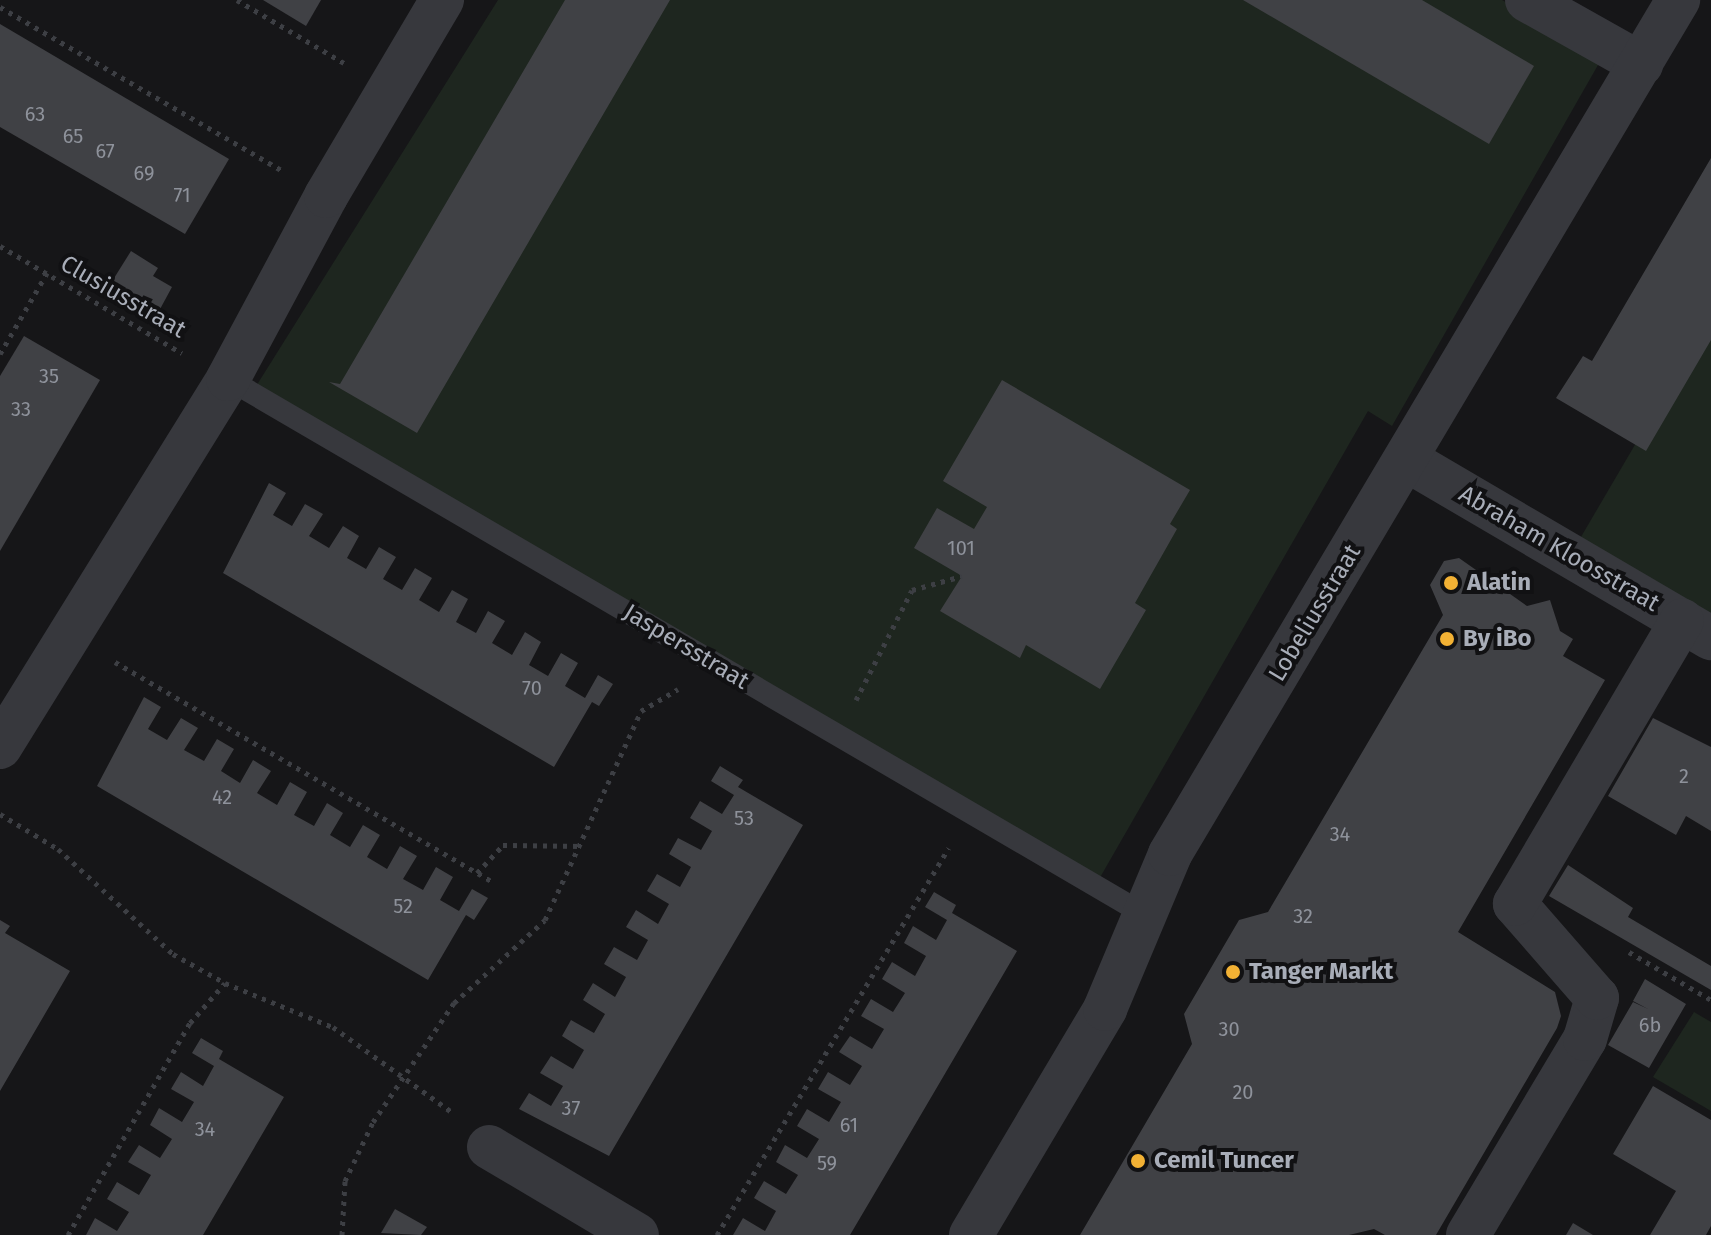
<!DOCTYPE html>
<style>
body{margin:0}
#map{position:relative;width:1711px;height:1235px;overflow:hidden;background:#161618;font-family:"Fira Sans",sans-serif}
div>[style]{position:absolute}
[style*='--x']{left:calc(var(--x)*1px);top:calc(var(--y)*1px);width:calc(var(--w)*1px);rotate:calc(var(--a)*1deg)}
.green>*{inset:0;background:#1e261f}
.building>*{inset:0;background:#404145}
.path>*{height:5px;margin-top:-2.5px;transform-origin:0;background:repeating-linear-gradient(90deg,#3d3f44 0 4px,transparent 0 10px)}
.service>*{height:22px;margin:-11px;padding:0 11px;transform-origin:11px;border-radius:11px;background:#37383d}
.minor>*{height:44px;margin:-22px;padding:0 22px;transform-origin:22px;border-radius:22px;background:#37383d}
.dots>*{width:22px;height:22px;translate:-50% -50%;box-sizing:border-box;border:4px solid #111113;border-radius:50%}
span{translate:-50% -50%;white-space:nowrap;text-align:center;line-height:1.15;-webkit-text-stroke:8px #111113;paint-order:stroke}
.number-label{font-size:20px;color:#8e929b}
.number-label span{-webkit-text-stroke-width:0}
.street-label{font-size:24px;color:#a8adb8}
.poi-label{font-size:24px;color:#a8adb8;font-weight:700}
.left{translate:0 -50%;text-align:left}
</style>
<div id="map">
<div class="green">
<div style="clip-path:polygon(498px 0,1502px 0,1602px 58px,1392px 426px,1368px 411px,1098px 881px,253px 391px)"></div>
<div style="clip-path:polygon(1711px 315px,1711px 618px,1578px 542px)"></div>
<div style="clip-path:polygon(1694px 1012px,1711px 1022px,1711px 1111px,1653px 1077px)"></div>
</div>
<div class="building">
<div style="clip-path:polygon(263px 0,321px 0,306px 26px)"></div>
<div style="clip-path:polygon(565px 0,670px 0,417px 433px,329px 382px,340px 384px)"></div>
<div style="clip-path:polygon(1243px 0,1422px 0,1534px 66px,1489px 144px)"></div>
<div style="clip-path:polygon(0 24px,229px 159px,185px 234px,0 127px)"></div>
<div style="clip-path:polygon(1711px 158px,1711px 340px,1646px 451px,1556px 398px,1583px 356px,1592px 361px)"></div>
<div style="clip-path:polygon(131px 251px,158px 268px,153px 276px,172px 287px,159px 311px,111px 283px)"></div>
<div style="clip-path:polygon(24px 336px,100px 380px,0 551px,0 376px)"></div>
<div style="clip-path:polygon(1002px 380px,1190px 490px,1170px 524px,1177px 529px,1135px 603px,1146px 610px,1100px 689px,1026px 645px,1020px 658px,940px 611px,962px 576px,914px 548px,937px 508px,974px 529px,987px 507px,943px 481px)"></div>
<div style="clip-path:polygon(269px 483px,286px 493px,273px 515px,292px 526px,305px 504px,323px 514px,309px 536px,329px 548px,343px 526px,359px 536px,347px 558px,366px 569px,379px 547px,396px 557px,383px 579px,402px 590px,415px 568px,432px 578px,419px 600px,439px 612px,452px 590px,468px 599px,456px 622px,476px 633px,488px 611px,505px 621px,492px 643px,512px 655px,525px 632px,541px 642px,529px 665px,548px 676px,561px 653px,578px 663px,565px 686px,585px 698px,598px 675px,613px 684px,599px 706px,592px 702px,554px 767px,223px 573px)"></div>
<div style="clip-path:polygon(1459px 558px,1527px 606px,1550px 600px,1560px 631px,1573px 639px,1563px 656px,1605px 680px,1458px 932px,1555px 992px,1561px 1016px,1557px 1028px,1436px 1235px,1385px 1235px,1374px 1229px,1349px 1235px,1080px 1235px,1192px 1044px,1184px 1014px,1239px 920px,1268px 912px,1443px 615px,1430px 585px,1444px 561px)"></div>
<div style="clip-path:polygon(144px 697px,161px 707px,148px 729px,167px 740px,181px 718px,198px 728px,184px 750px,204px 761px,217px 739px,234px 749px,221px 771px,240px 783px,253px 760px,271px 771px,257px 793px,277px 805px,290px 782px,307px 792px,294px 815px,314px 826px,327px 803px,343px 813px,330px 835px,350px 847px,363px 825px,380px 835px,367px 857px,387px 869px,400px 846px,417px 856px,403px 879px,423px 890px,436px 867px,453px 877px,440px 900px,459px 911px,472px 889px,488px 898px,474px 920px,466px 915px,428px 980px,97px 786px)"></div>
<div style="clip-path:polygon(1653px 718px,1711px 747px,1711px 831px,1686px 816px,1676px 835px,1608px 796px)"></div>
<div style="clip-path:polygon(720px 766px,743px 780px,738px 787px,803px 825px,609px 1156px,519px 1109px,529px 1093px,551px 1106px,563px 1086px,540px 1073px,551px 1056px,573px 1069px,584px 1050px,562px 1036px,571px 1020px,594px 1033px,605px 1014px,583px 1000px,593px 983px,615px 997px,626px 977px,604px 964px,614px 947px,637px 960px,648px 940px,626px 927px,636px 910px,658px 924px,669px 904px,647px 891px,657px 874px,680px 887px,691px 867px,669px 854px,678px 838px,701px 850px,712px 831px,690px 818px,700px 801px,722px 814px,734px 795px,711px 781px)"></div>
<div style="clip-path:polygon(1568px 865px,1633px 908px,1628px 917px,1711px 966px,1711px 990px,1549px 896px)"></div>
<div style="clip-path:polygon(934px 892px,956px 905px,952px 913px,1017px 951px,909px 1135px,850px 1235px,733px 1235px,743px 1218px,765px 1231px,776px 1211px,754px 1198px,764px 1181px,786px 1194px,798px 1175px,776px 1162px,785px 1145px,807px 1158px,819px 1139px,797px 1126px,807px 1109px,829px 1122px,841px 1102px,818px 1089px,828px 1072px,850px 1085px,862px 1066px,839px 1052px,850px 1036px,872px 1049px,884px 1029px,861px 1016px,871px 999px,893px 1012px,905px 993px,882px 979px,892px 962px,915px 976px,926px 956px,904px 943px,913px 926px,936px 940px,947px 920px,925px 907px)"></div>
<div style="clip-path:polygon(0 920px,10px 926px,5px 933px,70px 971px,0 1091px)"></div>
<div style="clip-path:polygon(1645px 979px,1686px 1004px,1649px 1068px,1608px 1045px,1633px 1002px,1648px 1009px,1633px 1001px)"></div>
<div style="clip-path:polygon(201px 1038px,223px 1051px,219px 1059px,284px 1097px,203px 1235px,86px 1235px,95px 1218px,117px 1231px,129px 1212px,107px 1199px,117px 1182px,139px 1195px,151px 1175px,128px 1162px,139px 1145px,160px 1158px,172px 1139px,150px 1125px,159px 1108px,182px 1122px,194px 1102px,171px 1089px,181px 1072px,203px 1086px,214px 1066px,192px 1053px)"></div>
<div style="clip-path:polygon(1653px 1086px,1711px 1120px,1711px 1226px,1706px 1235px,1650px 1235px,1676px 1191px,1613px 1154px)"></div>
<div style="clip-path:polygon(395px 1209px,427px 1227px,421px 1235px,381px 1233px)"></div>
<div style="clip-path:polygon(1573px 1223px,1593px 1235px,1566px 1235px)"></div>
</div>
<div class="path">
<div style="--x:237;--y:0;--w:124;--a:30.5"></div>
<div style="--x:0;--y:7;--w:327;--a:30.1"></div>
<div style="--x:0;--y:246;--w:211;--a:30.5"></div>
<div style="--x:0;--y:354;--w:94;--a:-59.9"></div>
<div style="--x:115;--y:662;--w:439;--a:30.2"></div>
<div style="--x:856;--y:700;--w:123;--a:-63"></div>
<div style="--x:912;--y:590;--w:52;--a:-15.6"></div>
<div style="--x:0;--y:814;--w:68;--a:31.1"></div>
<div style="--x:58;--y:849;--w:156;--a:42.4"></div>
<div style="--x:173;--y:954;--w:60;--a:29.1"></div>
<div style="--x:225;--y:983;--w:117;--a:22.2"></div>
<div style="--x:333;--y:1027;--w:148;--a:35.6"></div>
<div style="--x:477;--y:873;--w:38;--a:-47"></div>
<div style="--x:503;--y:845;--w:79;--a:0.7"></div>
<div style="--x:1629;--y:952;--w:95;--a:30.3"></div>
<div style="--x:68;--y:1235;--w:245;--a:-60.1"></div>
<div style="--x:190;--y:1023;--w:53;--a:-48.8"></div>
<div style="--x:342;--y:1235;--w:54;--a:-86.8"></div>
<div style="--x:345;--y:1181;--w:65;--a:-64.6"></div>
<div style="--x:373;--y:1122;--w:144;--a:-55.8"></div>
<div style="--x:454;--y:1003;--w:123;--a:-42.4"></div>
<div style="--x:545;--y:920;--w:230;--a:-65.3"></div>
<div style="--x:641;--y:711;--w:43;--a:-30.7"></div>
<div style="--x:717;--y:1235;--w:451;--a:-59.1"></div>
</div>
<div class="service">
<div style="--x:228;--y:379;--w:1061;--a:30.29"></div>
</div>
<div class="minor">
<div style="--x:1527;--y:0;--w:131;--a:29.3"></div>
<div style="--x:1407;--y:460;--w:352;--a:30.4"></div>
<div style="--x:0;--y:747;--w:433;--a:-58.2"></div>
<div style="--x:228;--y:379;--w:208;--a:-61.8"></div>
<div style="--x:326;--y:196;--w:228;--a:-59.4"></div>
<div style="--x:489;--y:1147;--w:172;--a:30.7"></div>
<div style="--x:971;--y:1235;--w:263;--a:-59.3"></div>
<div style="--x:1105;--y:1009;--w:168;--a:-67.2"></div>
<div style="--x:1170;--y:854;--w:994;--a:-59.25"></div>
<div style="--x:1468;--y:1235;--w:228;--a:-59.2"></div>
<div style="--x:1585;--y:1039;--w:43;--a:-73.7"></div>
<div style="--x:1597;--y:998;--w:125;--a:-131.1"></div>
<div style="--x:1515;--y:904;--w:329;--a:-59.5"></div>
</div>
<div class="dots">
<div style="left:1451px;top:583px;background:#f2b134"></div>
<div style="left:1447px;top:639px;background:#f2b134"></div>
<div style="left:1233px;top:972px;background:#f2b134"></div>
<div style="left:1138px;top:1161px;background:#f2b134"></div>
</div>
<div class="number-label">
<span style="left:35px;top:114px">63</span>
<span style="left:73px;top:136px">65</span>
<span style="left:105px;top:151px">67</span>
<span style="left:144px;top:173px">69</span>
<span style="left:182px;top:195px">71</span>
<span style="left:49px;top:376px">35</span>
<span style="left:21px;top:409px">33</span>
<span style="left:961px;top:548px">101</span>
<span style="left:532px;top:688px">70</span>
<span style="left:1684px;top:776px">2</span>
<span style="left:222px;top:797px">42</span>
<span style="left:744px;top:818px">53</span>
<span style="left:1340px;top:834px">34</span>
<span style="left:403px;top:906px">52</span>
<span style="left:1303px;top:916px">32</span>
<span style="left:1650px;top:1025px">6b</span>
<span style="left:1229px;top:1029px">30</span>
<span style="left:1243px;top:1092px">20</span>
<span style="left:571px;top:1108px">37</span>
<span style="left:849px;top:1125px">61</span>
<span style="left:205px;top:1129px">34</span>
<span style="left:827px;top:1163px">59</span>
</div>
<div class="street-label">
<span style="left:123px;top:297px;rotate:30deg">Clusiusstraat</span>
<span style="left:1559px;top:549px;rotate:30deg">Abraham Kloosstraat</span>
<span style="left:1315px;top:613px;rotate:-59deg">Lobeliusstraat</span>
<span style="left:686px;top:647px;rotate:31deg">Jaspersstraat</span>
</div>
<div class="poi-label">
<span class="left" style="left:1467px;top:583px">Alatin</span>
<span class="left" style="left:1463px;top:639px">By iBo</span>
<span class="left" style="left:1249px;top:972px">Tanger Markt</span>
<span class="left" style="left:1154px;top:1161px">Cemil Tuncer</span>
</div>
</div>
